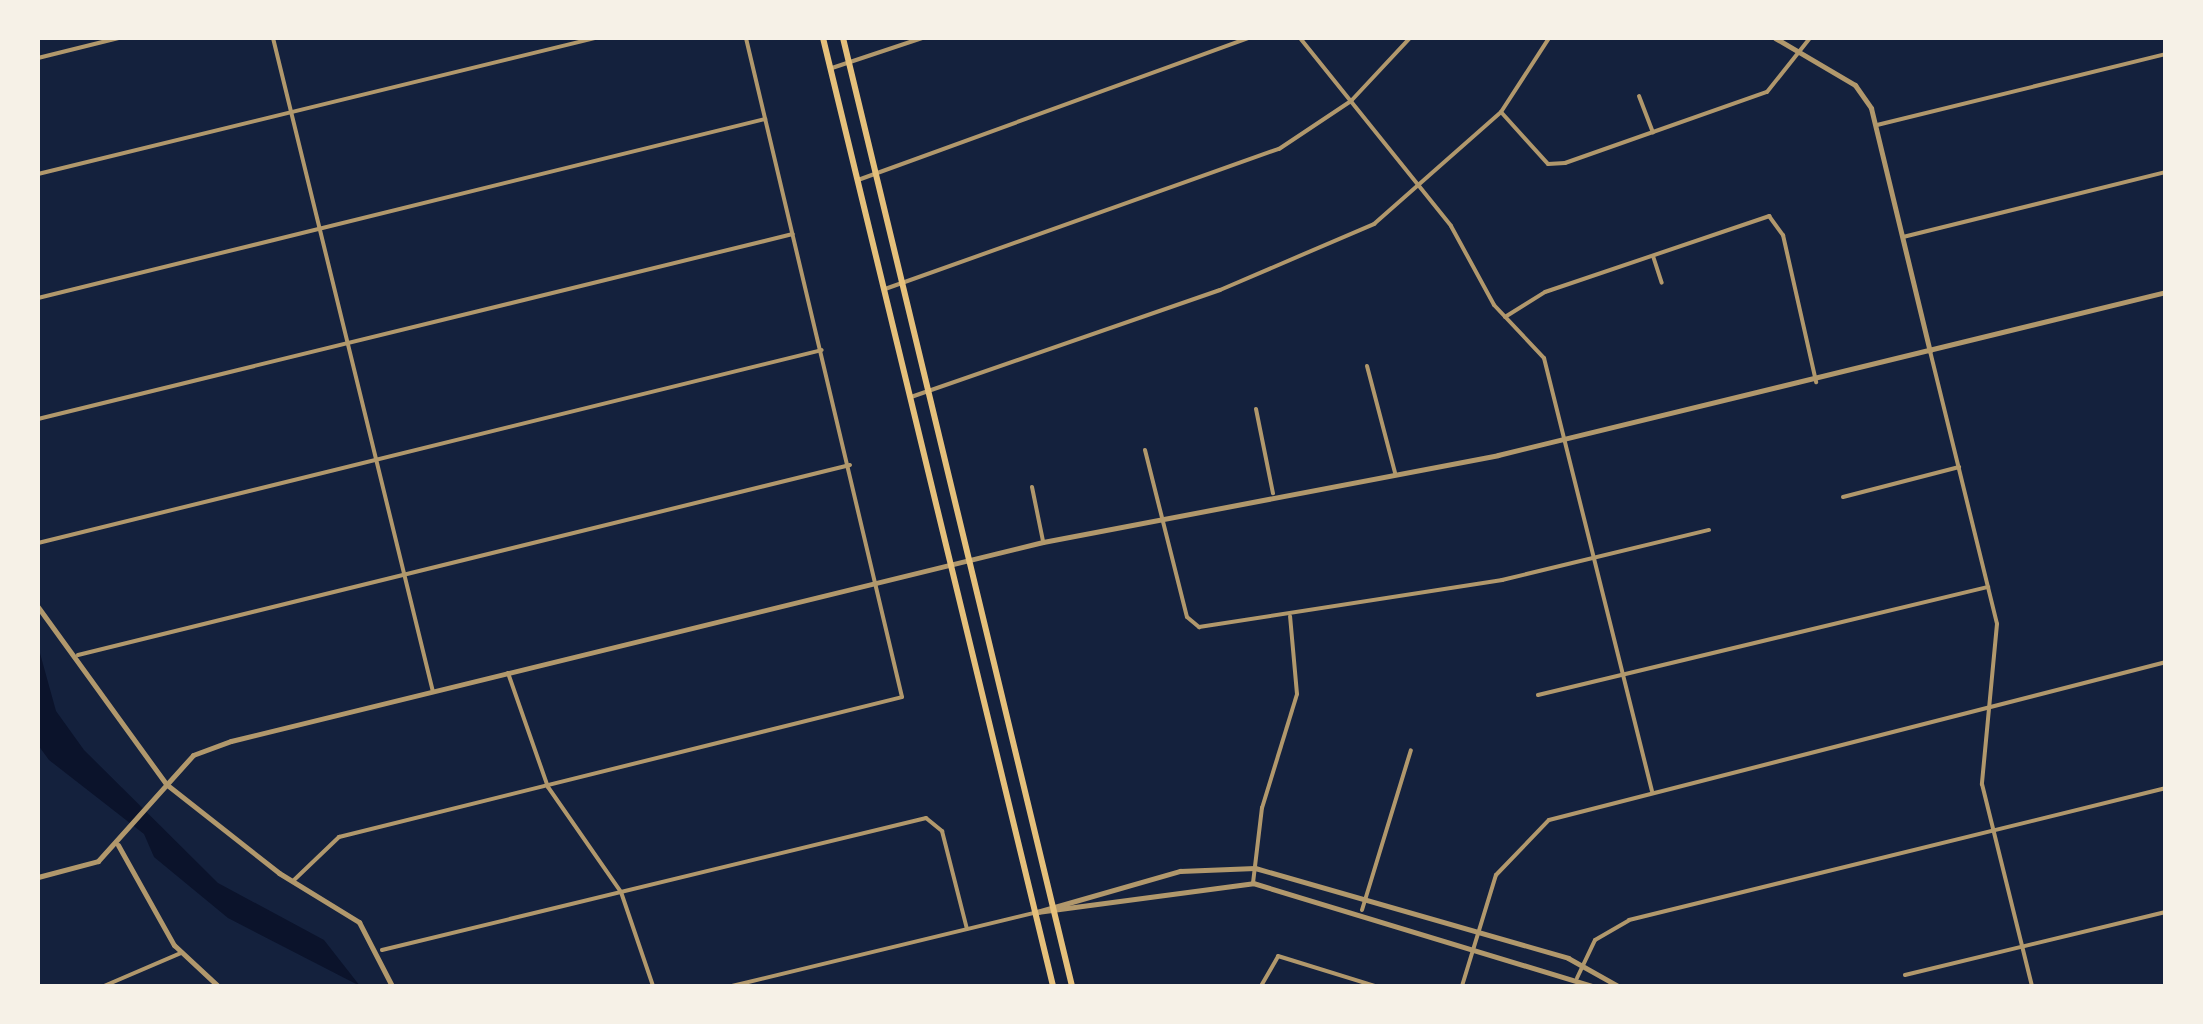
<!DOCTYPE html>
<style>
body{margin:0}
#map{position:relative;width:2203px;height:1024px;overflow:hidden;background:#14213d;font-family:"Alegreya Sans",sans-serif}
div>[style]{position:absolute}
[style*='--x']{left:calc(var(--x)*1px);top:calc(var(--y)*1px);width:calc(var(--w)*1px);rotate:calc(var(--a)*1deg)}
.water>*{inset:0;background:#0b132b}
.minor>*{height:4px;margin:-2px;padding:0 2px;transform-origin:2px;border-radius:2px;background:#b1986c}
.tertiary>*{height:5px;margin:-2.5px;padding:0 2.5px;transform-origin:2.5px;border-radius:2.5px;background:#b1986c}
.primary>*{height:6px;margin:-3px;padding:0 3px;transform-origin:3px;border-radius:3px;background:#e5c07b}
span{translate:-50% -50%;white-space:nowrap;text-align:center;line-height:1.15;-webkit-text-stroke:8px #f6f1e7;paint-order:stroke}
.frame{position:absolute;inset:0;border:40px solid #f6f1e7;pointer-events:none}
</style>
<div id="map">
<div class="water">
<div style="clip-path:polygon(38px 646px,56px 711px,84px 750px,218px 883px,324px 940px,360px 986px,228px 918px,154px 857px,144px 834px,49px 760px,38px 745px)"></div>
</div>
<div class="minor">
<div style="--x:273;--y:38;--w:673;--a:76.25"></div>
<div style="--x:1300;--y:38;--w:241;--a:51.2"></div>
<div style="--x:1451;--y:226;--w:90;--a:61.4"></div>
<div style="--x:1494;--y:305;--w:73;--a:46.7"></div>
<div style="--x:1544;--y:358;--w:446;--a:76"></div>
<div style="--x:38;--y:58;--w:83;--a:-13.9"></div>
<div style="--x:832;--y:68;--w:95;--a:-18.4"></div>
<div style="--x:1639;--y:96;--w:39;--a:69"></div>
<div style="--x:1501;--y:112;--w:70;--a:47.9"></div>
<div style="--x:1548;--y:164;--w:17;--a:-3"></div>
<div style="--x:1565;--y:163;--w:214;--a:-19.4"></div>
<div style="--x:1767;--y:92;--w:69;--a:-51.5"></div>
<div style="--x:1877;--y:125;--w:298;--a:-13.8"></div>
<div style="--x:38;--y:174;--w:573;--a:-13.72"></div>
<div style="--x:858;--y:180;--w:415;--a:-20"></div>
<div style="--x:1903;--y:237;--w:271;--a:-13.9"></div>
<div style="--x:1653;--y:256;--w:28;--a:72"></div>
<div style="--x:885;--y:289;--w:418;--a:-19.6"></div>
<div style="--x:1279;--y:149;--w:87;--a:-33.7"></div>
<div style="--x:1351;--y:101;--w:86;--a:-46.9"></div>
<div style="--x:38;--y:298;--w:749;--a:-13.83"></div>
<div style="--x:1505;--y:317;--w:47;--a:-32"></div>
<div style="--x:1545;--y:292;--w:237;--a:-18.7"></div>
<div style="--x:1769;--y:216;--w:24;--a:54"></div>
<div style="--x:1783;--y:235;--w:151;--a:77.3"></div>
<div style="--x:1930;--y:351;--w:281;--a:76.2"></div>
<div style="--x:1997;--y:624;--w:161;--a:95.4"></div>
<div style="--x:1982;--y:784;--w:208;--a:76.1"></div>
<div style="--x:1367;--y:366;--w:111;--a:75.3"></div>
<div style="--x:911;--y:397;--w:327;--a:-19.1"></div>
<div style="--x:1220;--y:290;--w:168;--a:-23.2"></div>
<div style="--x:1374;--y:224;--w:169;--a:-41.4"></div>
<div style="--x:1501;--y:112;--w:88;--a:-57"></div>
<div style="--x:1256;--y:409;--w:86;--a:78.6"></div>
<div style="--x:38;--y:419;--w:777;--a:-13.77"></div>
<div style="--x:1145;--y:450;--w:172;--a:75.9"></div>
<div style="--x:1187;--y:617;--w:16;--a:40"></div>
<div style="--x:1199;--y:627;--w:307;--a:-8.8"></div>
<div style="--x:1502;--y:580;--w:213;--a:-13.6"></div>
<div style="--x:1032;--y:487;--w:55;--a:78.5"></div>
<div style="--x:1843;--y:497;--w:120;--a:-14.5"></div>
<div style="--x:38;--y:543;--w:807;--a:-13.83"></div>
<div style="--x:78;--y:655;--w:795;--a:-13.83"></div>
<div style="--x:508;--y:673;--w:121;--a:70.7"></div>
<div style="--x:548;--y:787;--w:128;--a:55.2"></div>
<div style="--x:621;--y:892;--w:99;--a:71.2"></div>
<div style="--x:1538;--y:695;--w:463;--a:-13.5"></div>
<div style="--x:293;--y:881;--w:64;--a:-43.7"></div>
<div style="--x:339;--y:837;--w:580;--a:-13.96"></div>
<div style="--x:902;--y:697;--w:677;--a:-103.32"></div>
<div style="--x:1253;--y:883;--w:76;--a:-83.2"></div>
<div style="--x:1262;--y:808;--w:119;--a:-72.9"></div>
<div style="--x:1297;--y:694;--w:78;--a:-95.1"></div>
<div style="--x:1362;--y:910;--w:167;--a:-73"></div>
<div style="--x:382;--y:950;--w:560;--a:-13.64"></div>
<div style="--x:926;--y:818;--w:21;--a:39"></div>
<div style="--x:942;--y:831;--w:101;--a:75.7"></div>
<div style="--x:1905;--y:975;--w:268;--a:-13.6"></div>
<div style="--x:1577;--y:978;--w:42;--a:-64.7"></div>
<div style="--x:1595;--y:940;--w:39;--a:-30"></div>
<div style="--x:1629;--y:920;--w:553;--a:-13.81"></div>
<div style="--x:104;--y:986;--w:84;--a:-23.2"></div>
<div style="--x:732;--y:986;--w:314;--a:-13.6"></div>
<div style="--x:1261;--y:986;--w:34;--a:-60"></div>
<div style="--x:1278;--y:956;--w:102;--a:17.2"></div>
<div style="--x:1462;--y:986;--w:116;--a:-73"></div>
<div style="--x:1496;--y:875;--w:76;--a:-46.1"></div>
<div style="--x:1549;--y:820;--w:637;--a:-14.36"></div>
</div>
<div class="tertiary">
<div style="--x:1775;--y:38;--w:93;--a:30.4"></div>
<div style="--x:1855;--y:85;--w:28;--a:55"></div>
<div style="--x:1871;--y:108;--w:250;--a:76.4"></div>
<div style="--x:38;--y:607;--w:218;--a:54.1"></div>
<div style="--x:166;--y:784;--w:144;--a:38.2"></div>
<div style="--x:279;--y:873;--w:94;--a:31.5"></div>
<div style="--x:359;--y:922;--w:72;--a:62.7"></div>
<div style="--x:118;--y:845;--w:115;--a:60.8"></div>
<div style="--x:174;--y:945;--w:60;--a:43"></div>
<div style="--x:38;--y:877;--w:62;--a:-14.9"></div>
<div style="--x:98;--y:861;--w:142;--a:-48.1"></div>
<div style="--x:193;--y:755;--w:40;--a:-20.2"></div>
<div style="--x:231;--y:741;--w:836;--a:-13.77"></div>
<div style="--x:1043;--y:542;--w:463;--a:-10.8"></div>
<div style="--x:1498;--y:455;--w:688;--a:-13.71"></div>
<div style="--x:1037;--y:912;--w:149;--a:-16"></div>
<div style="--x:1180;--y:871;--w:75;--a:-2.3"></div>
<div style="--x:1255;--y:868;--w:326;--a:16"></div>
<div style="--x:1568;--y:958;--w:57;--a:29.2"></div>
<div style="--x:1037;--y:912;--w:218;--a:-7.6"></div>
<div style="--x:1253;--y:883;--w:354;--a:16.9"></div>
</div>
<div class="primary">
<div style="--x:823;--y:38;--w:976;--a:76.36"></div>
<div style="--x:843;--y:38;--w:975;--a:76.42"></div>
</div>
<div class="frame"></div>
</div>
